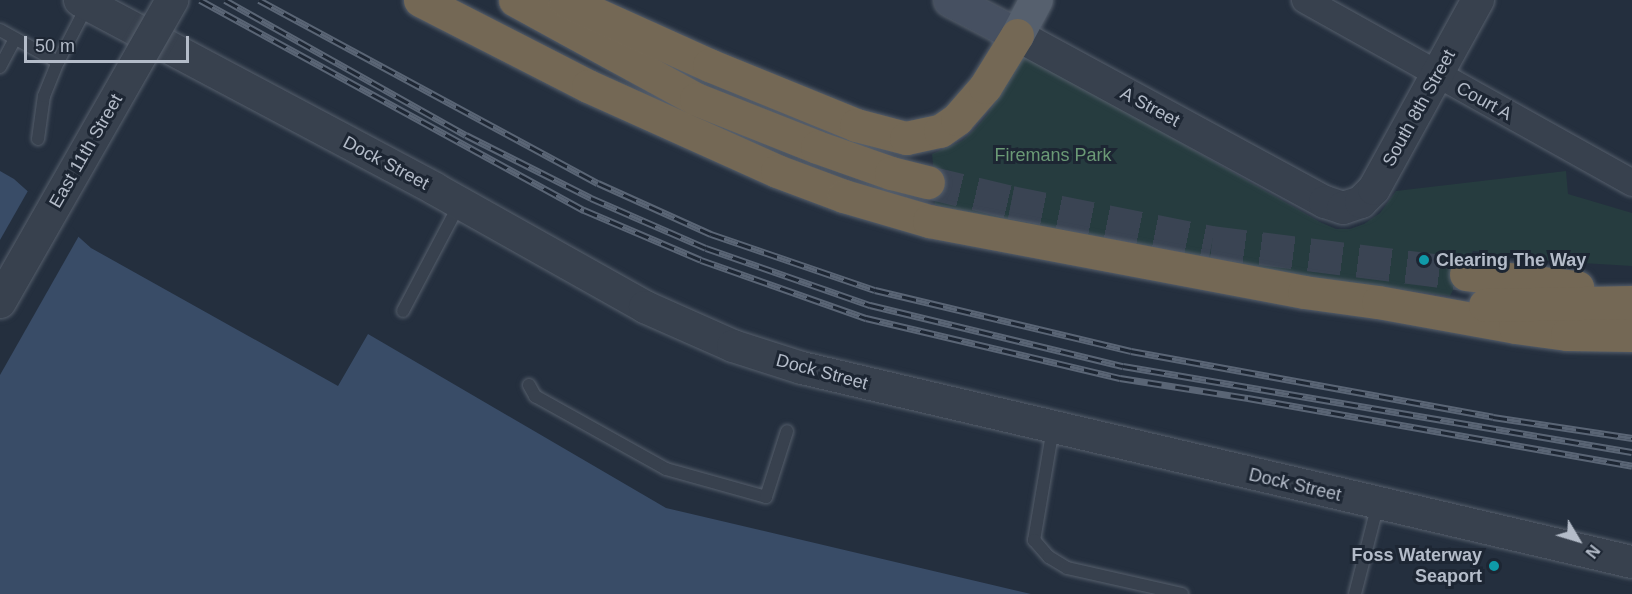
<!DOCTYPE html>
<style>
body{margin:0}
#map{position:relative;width:1632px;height:594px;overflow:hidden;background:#242f3e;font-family:Arial,sans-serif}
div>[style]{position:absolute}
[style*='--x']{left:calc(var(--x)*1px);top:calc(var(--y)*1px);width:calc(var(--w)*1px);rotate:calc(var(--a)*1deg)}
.green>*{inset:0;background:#263c3f}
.water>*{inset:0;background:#394c67}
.pier>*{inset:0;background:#242f3e}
.motorway-tunnel>*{height:33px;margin-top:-16.5px;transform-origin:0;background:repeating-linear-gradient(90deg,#3a4453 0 33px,transparent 0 49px)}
.roads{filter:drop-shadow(0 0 2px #565f6c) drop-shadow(0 0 2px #565f6c)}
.service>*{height:12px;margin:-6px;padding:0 6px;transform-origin:6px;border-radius:6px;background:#38414e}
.minor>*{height:26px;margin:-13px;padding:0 13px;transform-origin:13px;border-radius:13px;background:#38414e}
.tertiary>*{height:32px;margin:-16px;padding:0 16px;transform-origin:16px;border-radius:16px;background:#38414e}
.secondary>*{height:33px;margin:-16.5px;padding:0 16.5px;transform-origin:16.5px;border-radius:16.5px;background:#465061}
.primary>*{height:33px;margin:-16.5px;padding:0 16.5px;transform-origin:16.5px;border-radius:16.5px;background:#56606e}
.motorway>*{height:33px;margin:-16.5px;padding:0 16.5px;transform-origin:16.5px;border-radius:16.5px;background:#746855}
.rail>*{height:7px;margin-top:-3.5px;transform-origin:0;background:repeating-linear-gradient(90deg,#1d2633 0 14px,#5a6575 0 28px);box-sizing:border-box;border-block:2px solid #5a6575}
.bridges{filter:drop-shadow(0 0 2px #565f6c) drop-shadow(0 0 2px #565f6c)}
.tertiary-bridge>*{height:32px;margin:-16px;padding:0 16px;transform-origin:16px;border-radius:16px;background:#38414e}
.dots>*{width:16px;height:16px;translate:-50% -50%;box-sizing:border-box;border:3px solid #1d2633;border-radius:50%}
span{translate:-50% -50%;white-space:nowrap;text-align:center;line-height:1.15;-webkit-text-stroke:6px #1d2633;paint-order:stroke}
.street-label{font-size:18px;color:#b4bcc9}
.park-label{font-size:18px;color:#6b9a76}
.poi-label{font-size:18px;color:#b4bcc9;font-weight:700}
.left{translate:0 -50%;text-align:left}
.right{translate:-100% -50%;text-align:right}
.north{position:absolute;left:1548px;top:510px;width:60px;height:60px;-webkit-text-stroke:4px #1d2633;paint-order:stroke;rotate:128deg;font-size:16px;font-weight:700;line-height:24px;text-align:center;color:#b4bcc9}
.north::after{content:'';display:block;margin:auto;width:21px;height:27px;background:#b4bcc9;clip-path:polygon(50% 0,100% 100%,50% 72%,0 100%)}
.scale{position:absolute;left:24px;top:36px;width:165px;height:27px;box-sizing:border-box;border:3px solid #b4bcc9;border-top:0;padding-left:8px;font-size:18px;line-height:21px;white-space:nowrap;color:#b4bcc9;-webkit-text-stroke:4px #1d2633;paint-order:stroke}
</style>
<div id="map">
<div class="green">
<div style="clip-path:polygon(1027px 55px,1320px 222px,1336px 229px,1350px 229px,1364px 224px,1380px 213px,1396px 191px,1566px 171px,1568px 194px,1632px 213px,1632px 266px,1549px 261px,1473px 251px,1450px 296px,1201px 263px,935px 205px,931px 176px,934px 175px,932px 154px,962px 141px,976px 128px,988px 114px,1020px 59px)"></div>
</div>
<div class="water">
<div style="clip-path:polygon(0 171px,14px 179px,91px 248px,338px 386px,368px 334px,666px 508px,1031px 594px,0 594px)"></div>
</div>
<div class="pier">
<div style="clip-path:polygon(29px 189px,80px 234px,0 375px,0 240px)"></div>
</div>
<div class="motorway-tunnel">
<div style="--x:928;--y:182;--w:85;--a:13.5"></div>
<div style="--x:1011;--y:202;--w:205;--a:11.3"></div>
<div style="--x:1212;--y:242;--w:256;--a:7.2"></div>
</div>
<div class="roads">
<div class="service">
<div style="--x:0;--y:30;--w:66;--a:28.9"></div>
<div style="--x:0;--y:67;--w:32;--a:-62"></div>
<div style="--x:38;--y:139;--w:43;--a:-82.1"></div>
<div style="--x:44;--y:96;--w:37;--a:-68"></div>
<div style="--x:58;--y:62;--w:65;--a:-62.7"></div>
<div style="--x:403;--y:311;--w:120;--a:-62.2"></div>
<div style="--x:529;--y:385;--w:13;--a:61"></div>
<div style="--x:535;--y:396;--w:150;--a:29.1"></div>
<div style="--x:666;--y:469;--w:104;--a:15.6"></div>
<div style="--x:766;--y:497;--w:69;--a:-72.3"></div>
<div style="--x:1053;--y:428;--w:114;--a:99.6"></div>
<div style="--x:1034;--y:540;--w:23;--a:49"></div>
<div style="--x:1049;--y:557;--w:21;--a:31"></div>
<div style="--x:1067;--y:568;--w:118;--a:12.7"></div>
<div style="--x:1355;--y:594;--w:93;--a:-75.7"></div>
</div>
<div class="minor">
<div style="--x:1305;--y:0;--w:375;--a:29.2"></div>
</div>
<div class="tertiary">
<div style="--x:80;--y:0;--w:402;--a:28"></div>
<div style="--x:435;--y:189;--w:241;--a:29.3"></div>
<div style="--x:645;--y:307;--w:96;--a:23.9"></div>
<div style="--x:733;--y:346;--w:72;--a:17.7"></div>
<div style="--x:802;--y:368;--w:852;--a:13.16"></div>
<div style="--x:1017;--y:35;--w:350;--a:28.5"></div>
<div style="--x:1325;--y:202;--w:19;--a:18"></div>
<div style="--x:1343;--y:208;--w:19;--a:-18"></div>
<div style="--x:1361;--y:202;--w:18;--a:-45"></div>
<div style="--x:1374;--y:189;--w:216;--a:-61.2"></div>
</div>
<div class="secondary">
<div style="--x:950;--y:0;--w:76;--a:27.6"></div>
</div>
<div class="primary">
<div style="--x:1017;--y:35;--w:40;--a:-62"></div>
</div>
<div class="motorway">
<div style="--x:420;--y:0;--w:189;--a:27.1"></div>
<div style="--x:588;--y:86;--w:207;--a:24.2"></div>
<div style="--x:777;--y:171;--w:72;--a:20.5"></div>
<div style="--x:844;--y:196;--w:89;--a:16.4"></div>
<div style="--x:929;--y:221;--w:382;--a:10.7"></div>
<div style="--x:1304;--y:292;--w:75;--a:7.7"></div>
<div style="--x:1378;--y:302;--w:139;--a:10.3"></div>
<div style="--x:1515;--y:327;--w:52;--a:7.7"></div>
<div style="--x:1567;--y:334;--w:65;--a:0.9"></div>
<div style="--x:515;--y:0;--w:206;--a:28.7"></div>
<div style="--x:696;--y:99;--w:130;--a:21.6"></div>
<div style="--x:817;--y:147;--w:78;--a:19.4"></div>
<div style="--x:891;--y:173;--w:38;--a:14"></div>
<div style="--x:565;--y:0;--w:158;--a:24.3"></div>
<div style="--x:709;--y:65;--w:159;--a:22.2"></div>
<div style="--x:856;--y:125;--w:52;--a:14.6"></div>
<div style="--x:906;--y:138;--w:35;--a:-12"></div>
<div style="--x:940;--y:131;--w:21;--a:-35"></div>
<div style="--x:957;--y:119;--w:43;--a:-48.8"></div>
<div style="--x:985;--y:87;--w:61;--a:-58.4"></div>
<div style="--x:1466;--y:274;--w:112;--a:6.7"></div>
<div style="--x:1485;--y:305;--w:147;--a:-1.2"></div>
</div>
</div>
<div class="rail">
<div style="--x:200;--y:0;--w:438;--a:28.7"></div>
<div style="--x:584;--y:210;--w:127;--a:23.1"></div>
<div style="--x:701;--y:260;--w:175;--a:19.4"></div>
<div style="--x:866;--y:318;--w:261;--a:13.3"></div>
<div style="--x:1120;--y:378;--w:130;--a:8.9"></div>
<div style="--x:1248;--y:398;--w:390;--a:10"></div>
<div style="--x:225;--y:0;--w:276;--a:29.3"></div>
<div style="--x:466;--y:135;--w:140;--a:26.7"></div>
<div style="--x:591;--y:198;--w:125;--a:23.5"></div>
<div style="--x:706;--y:248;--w:174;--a:19.2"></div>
<div style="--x:870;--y:305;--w:260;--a:13.6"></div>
<div style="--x:1123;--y:366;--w:516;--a:9.59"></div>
<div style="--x:259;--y:0;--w:385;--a:28.4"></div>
<div style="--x:598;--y:183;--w:124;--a:24.3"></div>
<div style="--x:711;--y:234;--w:173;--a:18.9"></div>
<div style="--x:875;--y:290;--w:263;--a:13.4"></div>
<div style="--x:1131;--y:351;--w:368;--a:10.3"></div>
<div style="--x:1493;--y:417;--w:141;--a:8.6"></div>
</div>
<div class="bridges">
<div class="tertiary-bridge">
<div style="--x:0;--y:302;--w:348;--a:-60.3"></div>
</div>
</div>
<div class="dots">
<div style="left:1424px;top:260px;background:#0f9aa8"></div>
<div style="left:1494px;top:566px;background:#0f9aa8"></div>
</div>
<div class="street-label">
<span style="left:1484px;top:101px;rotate:29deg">Court A</span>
<span style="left:1150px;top:107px;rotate:28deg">A Street</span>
<span style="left:1419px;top:108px;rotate:-61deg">South 8th Street</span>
<span style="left:86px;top:151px;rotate:-60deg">East 11th Street</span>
<span style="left:386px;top:163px;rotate:28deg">Dock Street</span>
<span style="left:822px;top:372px;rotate:15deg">Dock Street</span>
<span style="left:1295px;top:485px;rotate:13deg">Dock Street</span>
</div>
<div class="park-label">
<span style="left:1053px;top:155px">Firemans Park</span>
</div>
<div class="poi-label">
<span class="left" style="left:1436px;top:260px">Clearing The Way</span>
<span class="right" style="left:1482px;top:566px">Foss Waterway<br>Seaport</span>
</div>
<div class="north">N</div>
<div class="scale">50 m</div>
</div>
